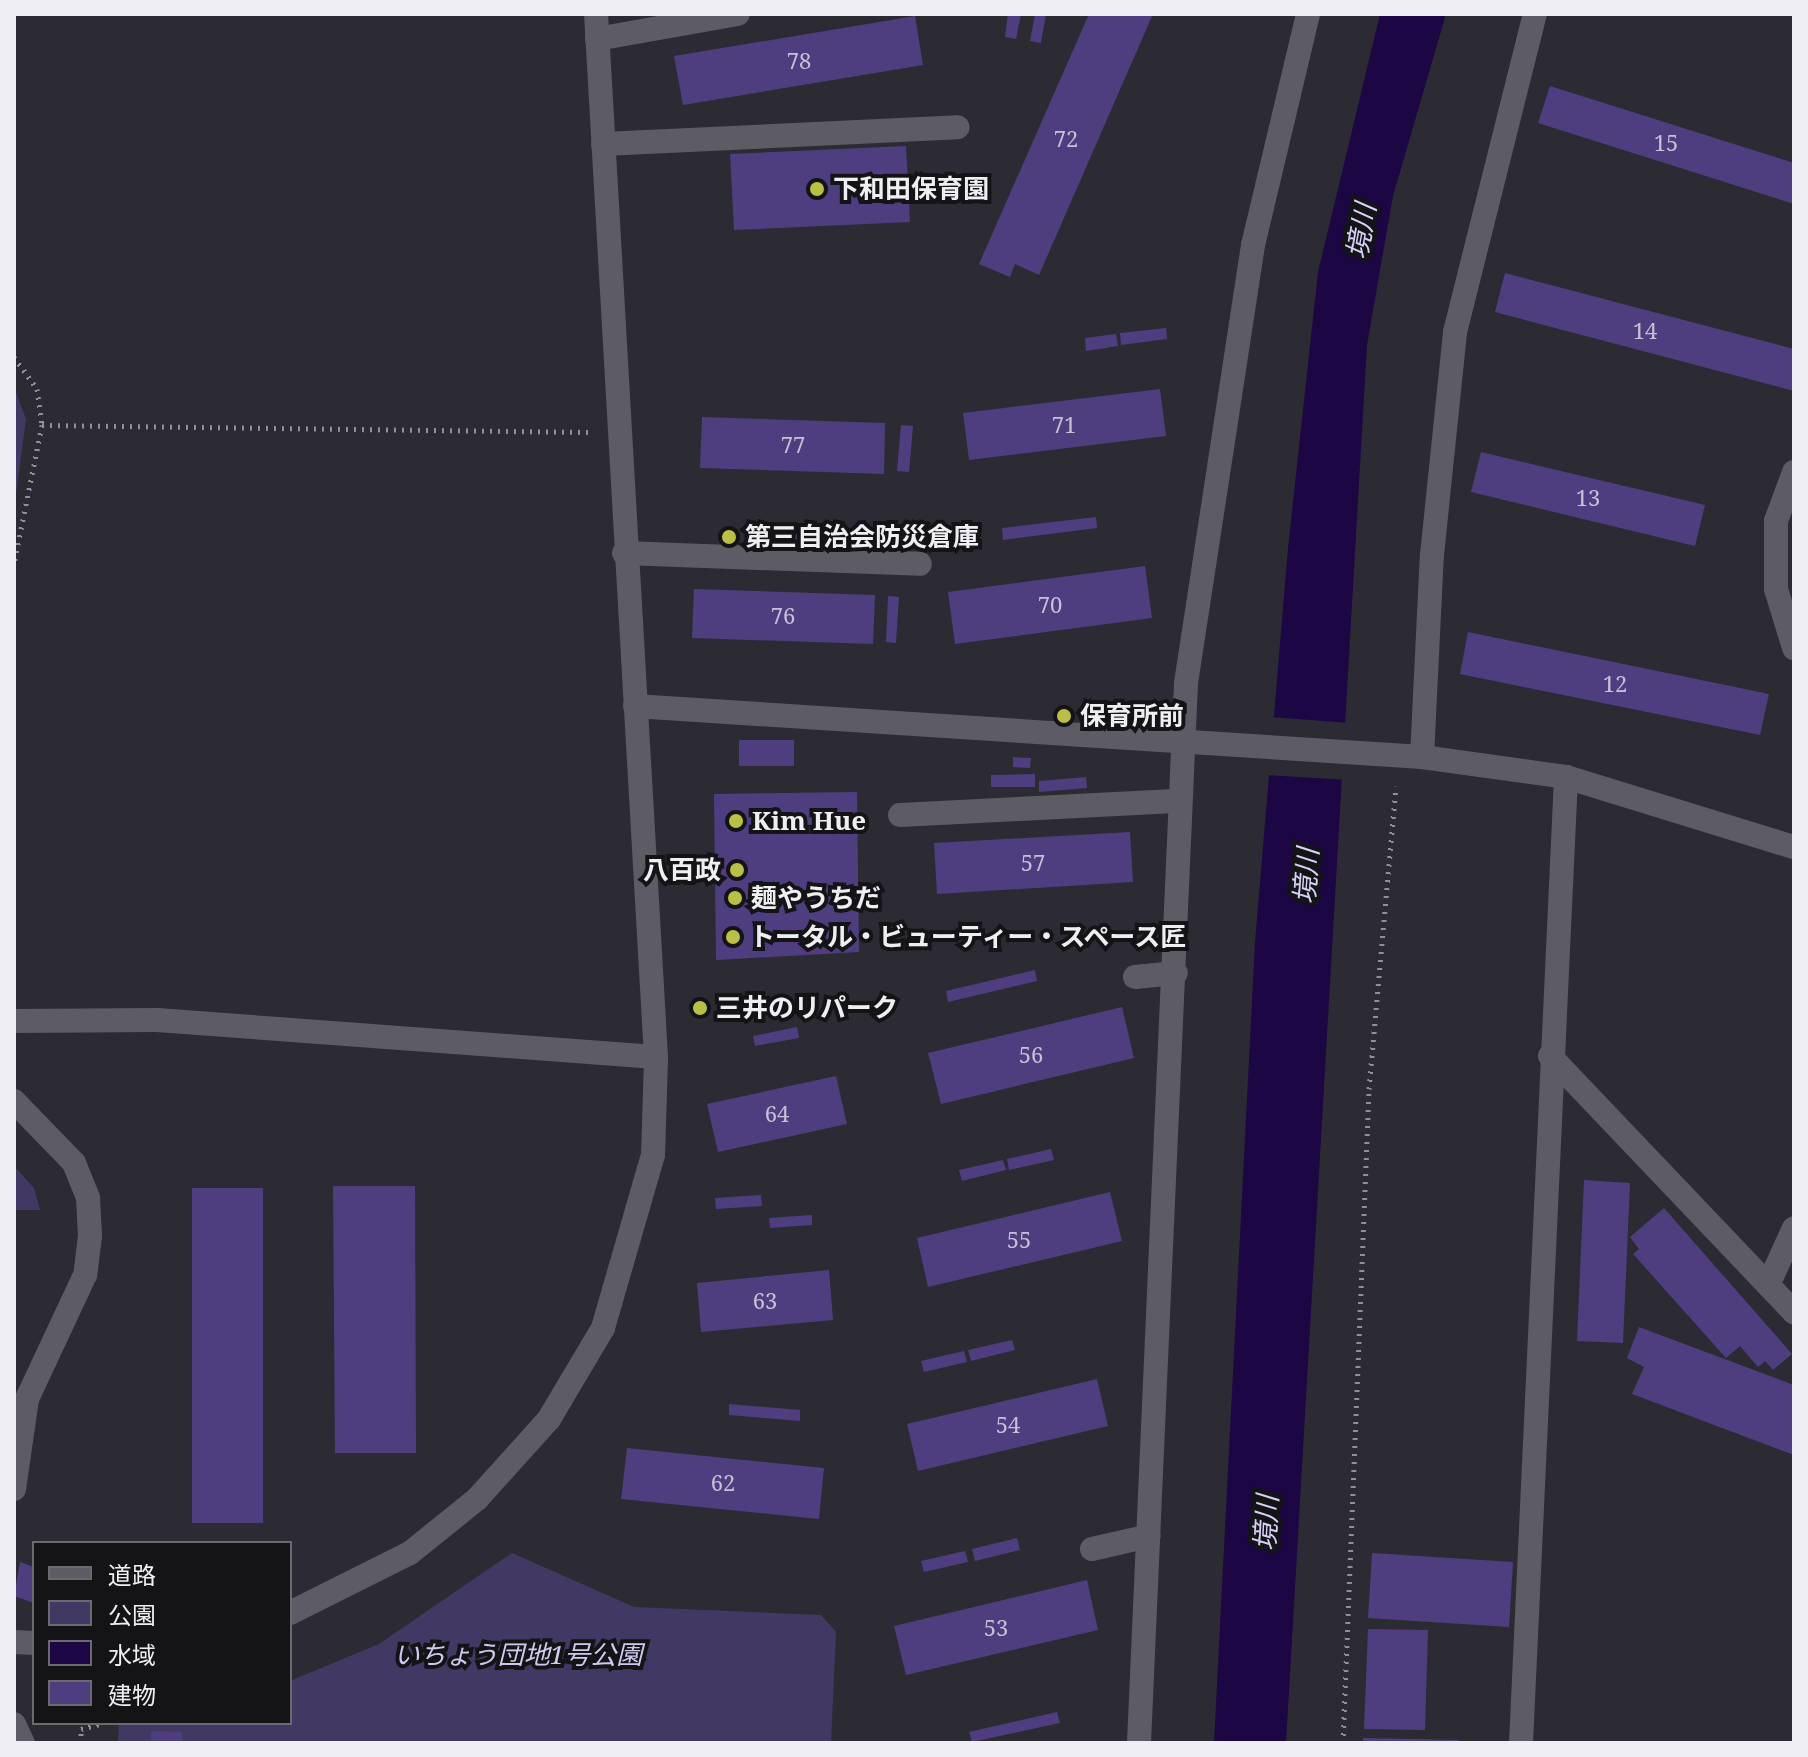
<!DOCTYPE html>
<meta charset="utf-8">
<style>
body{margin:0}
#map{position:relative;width:1808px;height:1757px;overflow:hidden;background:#2c2b33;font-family:"Noto Serif","Noto Sans JP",serif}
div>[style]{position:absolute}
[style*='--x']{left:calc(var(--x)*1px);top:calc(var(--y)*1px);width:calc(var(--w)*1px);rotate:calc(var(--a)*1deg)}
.green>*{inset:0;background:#413963}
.water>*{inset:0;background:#1d0644}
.pier>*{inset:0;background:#2c2b33}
.building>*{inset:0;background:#4e3e7f}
.path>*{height:5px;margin-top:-2.5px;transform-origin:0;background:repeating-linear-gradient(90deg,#909096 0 2px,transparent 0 8px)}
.minor>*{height:24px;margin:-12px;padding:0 12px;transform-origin:12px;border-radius:12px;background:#5d5c65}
.dots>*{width:22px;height:22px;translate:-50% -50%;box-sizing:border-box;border:4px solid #141417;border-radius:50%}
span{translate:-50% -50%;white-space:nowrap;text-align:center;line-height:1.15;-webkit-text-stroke:8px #141417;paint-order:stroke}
.number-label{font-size:22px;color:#c6c2d6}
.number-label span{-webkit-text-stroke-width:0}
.poi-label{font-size:26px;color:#eeeef3;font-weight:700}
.left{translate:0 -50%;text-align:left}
.right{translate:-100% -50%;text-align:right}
.park-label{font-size:26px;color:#cfc9f0;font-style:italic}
.water-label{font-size:28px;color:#d6d0f7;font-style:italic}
.frame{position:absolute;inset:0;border:16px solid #eeeef3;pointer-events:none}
.legend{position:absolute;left:32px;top:1541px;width:260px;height:184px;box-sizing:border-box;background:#141417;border:2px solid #6b6b6f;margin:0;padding:10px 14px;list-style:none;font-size:24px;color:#eeeef3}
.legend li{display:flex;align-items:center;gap:16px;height:40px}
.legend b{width:40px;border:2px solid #6b6b6f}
</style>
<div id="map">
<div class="green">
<div style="clip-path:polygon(14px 387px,26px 419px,14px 509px)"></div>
<div style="clip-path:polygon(14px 1166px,34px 1188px,40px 1210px,14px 1210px)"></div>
<div style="clip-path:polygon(512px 1553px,634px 1607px,821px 1615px,836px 1632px,831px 1743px,118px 1743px,119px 1724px,290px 1723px,290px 1681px,379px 1644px)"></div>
</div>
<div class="water">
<div style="clip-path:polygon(1380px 14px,1446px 14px,1393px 196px,1367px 345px,1286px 1743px,1214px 1743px,1255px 942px,1288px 548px,1318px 272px)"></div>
</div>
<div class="pier">
<div style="clip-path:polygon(1270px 717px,1350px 723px,1348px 780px,1265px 775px)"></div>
</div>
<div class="building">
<div style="clip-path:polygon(1008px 14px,1021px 14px,1016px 39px,1005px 37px)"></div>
<div style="clip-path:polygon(1035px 14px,1046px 14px,1041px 43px,1030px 41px)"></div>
<div style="clip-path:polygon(1089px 14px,1153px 14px,1039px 275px,1015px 264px,1010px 277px,979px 264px)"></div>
<div style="clip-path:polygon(915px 16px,923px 65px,683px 105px,674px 56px)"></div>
<div style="clip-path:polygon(1550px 86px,1794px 163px,1794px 204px,1538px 123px)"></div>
<div style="clip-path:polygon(906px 146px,910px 222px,734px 230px,730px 154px)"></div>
<div style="clip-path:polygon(1505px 273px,1794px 349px,1794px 391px,1495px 312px)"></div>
<div style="clip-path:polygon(1166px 328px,1167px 339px,1121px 345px,1120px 333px)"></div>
<div style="clip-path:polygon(1116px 334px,1118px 346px,1086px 351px,1085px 338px)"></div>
<div style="clip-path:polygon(1160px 389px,1166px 436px,969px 460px,963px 413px)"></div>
<div style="clip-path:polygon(702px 417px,885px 423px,884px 474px,700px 468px)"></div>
<div style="clip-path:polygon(901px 425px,913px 426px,909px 472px,897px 471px)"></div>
<div style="clip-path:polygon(1481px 452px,1705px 505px,1695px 546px,1471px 492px)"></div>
<div style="clip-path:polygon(1096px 517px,1097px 528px,1003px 540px,1002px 528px)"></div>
<div style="clip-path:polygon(735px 530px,736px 544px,723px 544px,723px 531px)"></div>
<div style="clip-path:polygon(763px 534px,808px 535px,808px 546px,762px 544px)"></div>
<div style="clip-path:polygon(827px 536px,873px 538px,873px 549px,826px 547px)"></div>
<div style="clip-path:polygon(1145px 566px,1152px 618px,955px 644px,948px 592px)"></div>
<div style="clip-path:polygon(694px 589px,875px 595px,873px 644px,692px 638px)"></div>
<div style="clip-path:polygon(888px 596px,899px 597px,896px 643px,886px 642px)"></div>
<div style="clip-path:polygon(1468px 632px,1769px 694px,1760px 735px,1460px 674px)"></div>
<div style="clip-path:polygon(739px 740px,794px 740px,794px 766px,739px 766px)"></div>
<div style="clip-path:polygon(1013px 757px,1031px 758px,1030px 768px,1013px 767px)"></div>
<div style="clip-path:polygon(1035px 774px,1035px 787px,991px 787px,991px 775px)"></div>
<div style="clip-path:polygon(1086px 777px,1087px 788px,1039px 792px,1039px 781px)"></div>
<div style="clip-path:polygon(857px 792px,859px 952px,716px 960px,714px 794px)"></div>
<div style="clip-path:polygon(1130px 832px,1133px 882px,937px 894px,934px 843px)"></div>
<div style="clip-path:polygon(1035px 970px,1037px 981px,948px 1002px,946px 991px)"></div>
<div style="clip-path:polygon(1122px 1007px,1134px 1058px,941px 1104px,928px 1053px)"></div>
<div style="clip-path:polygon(797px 1027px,799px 1038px,755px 1046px,753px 1036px)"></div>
<div style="clip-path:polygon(836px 1076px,847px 1124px,718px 1152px,707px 1104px)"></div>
<div style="clip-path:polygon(1051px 1149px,1054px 1160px,1009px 1170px,1007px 1159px)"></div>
<div style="clip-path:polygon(1003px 1160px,1006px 1170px,962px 1181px,959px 1170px)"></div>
<div style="clip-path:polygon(1584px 1180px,1630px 1183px,1623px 1343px,1577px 1341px)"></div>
<div style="clip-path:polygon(333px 1186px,415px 1186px,416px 1453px,335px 1453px)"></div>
<div style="clip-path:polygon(192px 1188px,263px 1188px,263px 1523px,192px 1523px)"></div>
<div style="clip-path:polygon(1110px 1192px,1122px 1241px,928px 1287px,917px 1238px)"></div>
<div style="clip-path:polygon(761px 1195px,762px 1206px,716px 1209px,715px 1198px)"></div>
<div style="clip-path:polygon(1664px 1208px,1792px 1354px,1773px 1370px,1765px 1361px,1758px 1367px,1740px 1346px,1726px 1358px,1633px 1254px,1639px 1249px,1630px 1237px)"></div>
<div style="clip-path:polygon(812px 1215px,812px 1225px,770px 1228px,769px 1218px)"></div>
<div style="clip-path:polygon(829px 1270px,833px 1320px,701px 1332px,697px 1283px)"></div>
<div style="clip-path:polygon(1639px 1327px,1794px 1385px,1794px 1455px,1632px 1394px,1644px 1367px,1627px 1358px)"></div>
<div style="clip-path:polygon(1012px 1340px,1015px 1350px,971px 1361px,968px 1350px)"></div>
<div style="clip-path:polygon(964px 1351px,967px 1362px,924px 1372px,921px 1361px)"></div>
<div style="clip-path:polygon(1097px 1379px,1108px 1426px,918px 1471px,907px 1424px)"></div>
<div style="clip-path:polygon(729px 1404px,800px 1410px,800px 1421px,729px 1415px)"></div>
<div style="clip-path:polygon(627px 1448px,824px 1468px,819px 1519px,621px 1499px)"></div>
<div style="clip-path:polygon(1017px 1538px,1020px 1550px,975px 1561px,972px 1549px)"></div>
<div style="clip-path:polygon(965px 1551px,968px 1562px,924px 1572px,921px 1561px)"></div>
<div style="clip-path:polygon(1372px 1553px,1513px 1562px,1509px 1627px,1368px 1618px)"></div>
<div style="clip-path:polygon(20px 1562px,34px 1567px,34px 1603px,14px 1596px)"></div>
<div style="clip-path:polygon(1087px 1580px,1098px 1630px,906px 1675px,894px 1626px)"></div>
<div style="clip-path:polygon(1368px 1629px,1428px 1630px,1425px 1730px,1364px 1729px)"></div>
<div style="clip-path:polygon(1057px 1712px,1060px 1723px,972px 1742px,969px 1732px)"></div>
<div style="clip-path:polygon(151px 1731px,182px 1732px,182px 1743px,151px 1743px)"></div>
<div style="clip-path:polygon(1363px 1738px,1459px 1740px,1459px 1743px,1363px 1743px)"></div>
</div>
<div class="path">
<div style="--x:14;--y:357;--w:39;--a:54"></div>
<div style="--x:37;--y:389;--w:36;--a:82"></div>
<div style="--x:42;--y:425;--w:142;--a:101.4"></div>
<div style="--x:42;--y:425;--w:547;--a:0.73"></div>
<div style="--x:81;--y:1743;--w:14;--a:-90"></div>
<div style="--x:81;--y:1729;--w:23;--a:-15"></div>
<div style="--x:1343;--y:1743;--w:655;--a:-87.72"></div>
<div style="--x:1369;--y:1089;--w:304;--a:-84.9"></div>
</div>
<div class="minor">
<div style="--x:597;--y:39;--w:143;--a:-10.1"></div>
<div style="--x:603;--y:144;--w:355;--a:-2.7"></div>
<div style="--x:1794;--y:472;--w:52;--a:110.2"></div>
<div style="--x:1776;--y:521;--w:68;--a:90"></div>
<div style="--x:1776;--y:589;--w:62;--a:73"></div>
<div style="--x:624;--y:553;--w:296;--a:2.1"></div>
<div style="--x:635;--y:706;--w:789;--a:3.71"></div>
<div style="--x:1422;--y:757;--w:145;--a:7.9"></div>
<div style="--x:1566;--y:777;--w:239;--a:17.1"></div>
<div style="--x:1422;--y:757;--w:202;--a:-87.2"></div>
<div style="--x:1432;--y:555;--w:224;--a:-84.1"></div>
<div style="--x:1455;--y:332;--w:328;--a:-75.9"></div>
<div style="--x:900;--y:815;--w:280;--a:-2.9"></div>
<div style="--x:1135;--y:977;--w:41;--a:-5.6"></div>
<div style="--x:14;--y:1021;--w:143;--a:-0.4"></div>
<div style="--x:157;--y:1020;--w:500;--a:4.24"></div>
<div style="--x:1550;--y:1056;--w:354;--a:46.4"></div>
<div style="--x:14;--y:1101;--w:86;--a:45.9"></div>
<div style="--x:74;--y:1163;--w:38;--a:68"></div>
<div style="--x:88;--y:1198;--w:38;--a:87"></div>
<div style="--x:90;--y:1236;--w:39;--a:97"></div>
<div style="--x:85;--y:1275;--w:137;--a:115.1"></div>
<div style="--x:27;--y:1399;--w:91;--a:98.2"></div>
<div style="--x:1769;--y:1283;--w:60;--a:-65.6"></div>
<div style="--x:1092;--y:1549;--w:58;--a:-12.8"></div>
<div style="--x:290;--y:1613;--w:134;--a:-26.6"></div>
<div style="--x:410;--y:1553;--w:86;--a:-38.9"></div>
<div style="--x:477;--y:1499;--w:108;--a:-48"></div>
<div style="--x:549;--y:1419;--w:106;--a:-59.3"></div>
<div style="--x:603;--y:1328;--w:180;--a:-73.9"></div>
<div style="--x:653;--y:1155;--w:98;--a:-88.2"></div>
<div style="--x:656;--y:1057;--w:1045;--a:-93.29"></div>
<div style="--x:14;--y:1642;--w:20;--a:3"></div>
<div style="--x:14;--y:1724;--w:21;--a:65"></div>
<div style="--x:1139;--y:1743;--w:1061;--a:-87.46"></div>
<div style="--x:1186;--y:683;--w:443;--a:-81.3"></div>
<div style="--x:1253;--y:245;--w:237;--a:-76.6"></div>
<div style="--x:1521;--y:1743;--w:967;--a:-87.33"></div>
</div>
<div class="dots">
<div style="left:817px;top:189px;background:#bac046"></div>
<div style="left:729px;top:537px;background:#bac046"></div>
<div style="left:1064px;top:716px;background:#bac046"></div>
<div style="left:736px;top:821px;background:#bac046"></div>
<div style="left:737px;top:870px;background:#bac046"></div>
<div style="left:735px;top:898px;background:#bac046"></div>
<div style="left:733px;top:937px;background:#bac046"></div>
<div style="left:700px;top:1008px;background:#bac046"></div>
</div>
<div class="number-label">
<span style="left:799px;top:61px">78</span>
<span style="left:1066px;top:139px">72</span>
<span style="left:1666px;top:143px">15</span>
<span style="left:1645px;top:331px">14</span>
<span style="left:1064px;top:425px">71</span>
<span style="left:793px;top:445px">77</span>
<span style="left:1588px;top:498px">13</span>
<span style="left:1050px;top:605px">70</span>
<span style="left:783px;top:616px">76</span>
<span style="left:1615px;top:684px">12</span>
<span style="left:1033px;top:863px">57</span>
<span style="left:1031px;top:1055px">56</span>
<span style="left:777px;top:1114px">64</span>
<span style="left:1019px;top:1240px">55</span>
<span style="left:765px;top:1301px">63</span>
<span style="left:1008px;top:1425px">54</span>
<span style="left:723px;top:1483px">62</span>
<span style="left:996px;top:1628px">53</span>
</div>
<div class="poi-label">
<span class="left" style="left:833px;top:189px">下和田保育園</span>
<span class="left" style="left:745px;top:537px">第三自治会防災倉庫</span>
<span class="left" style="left:1080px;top:716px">保育所前</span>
<span class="left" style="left:752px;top:821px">Kim Hue</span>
<span class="right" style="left:721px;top:870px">八百政</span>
<span class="left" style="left:751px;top:898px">麺やうちだ</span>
<span class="left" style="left:749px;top:937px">トータル・ビューティー・スペース匠</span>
<span class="left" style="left:716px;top:1008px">三井のリパーク</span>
</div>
<div class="park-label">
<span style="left:518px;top:1655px">いちょう団地1号公園</span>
</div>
<div class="water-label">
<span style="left:1360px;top:231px;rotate:-80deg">境川</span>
<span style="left:1305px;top:876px;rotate:-86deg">境川</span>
<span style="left:1265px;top:1523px;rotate:-87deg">境川</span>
</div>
<div class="frame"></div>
<ul class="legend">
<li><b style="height:10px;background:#5d5c65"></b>道路</li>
<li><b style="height:22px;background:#413963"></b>公園</li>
<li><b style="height:22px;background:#1d0644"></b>水域</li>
<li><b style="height:22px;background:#4e3e7f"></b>建物</li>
</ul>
</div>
